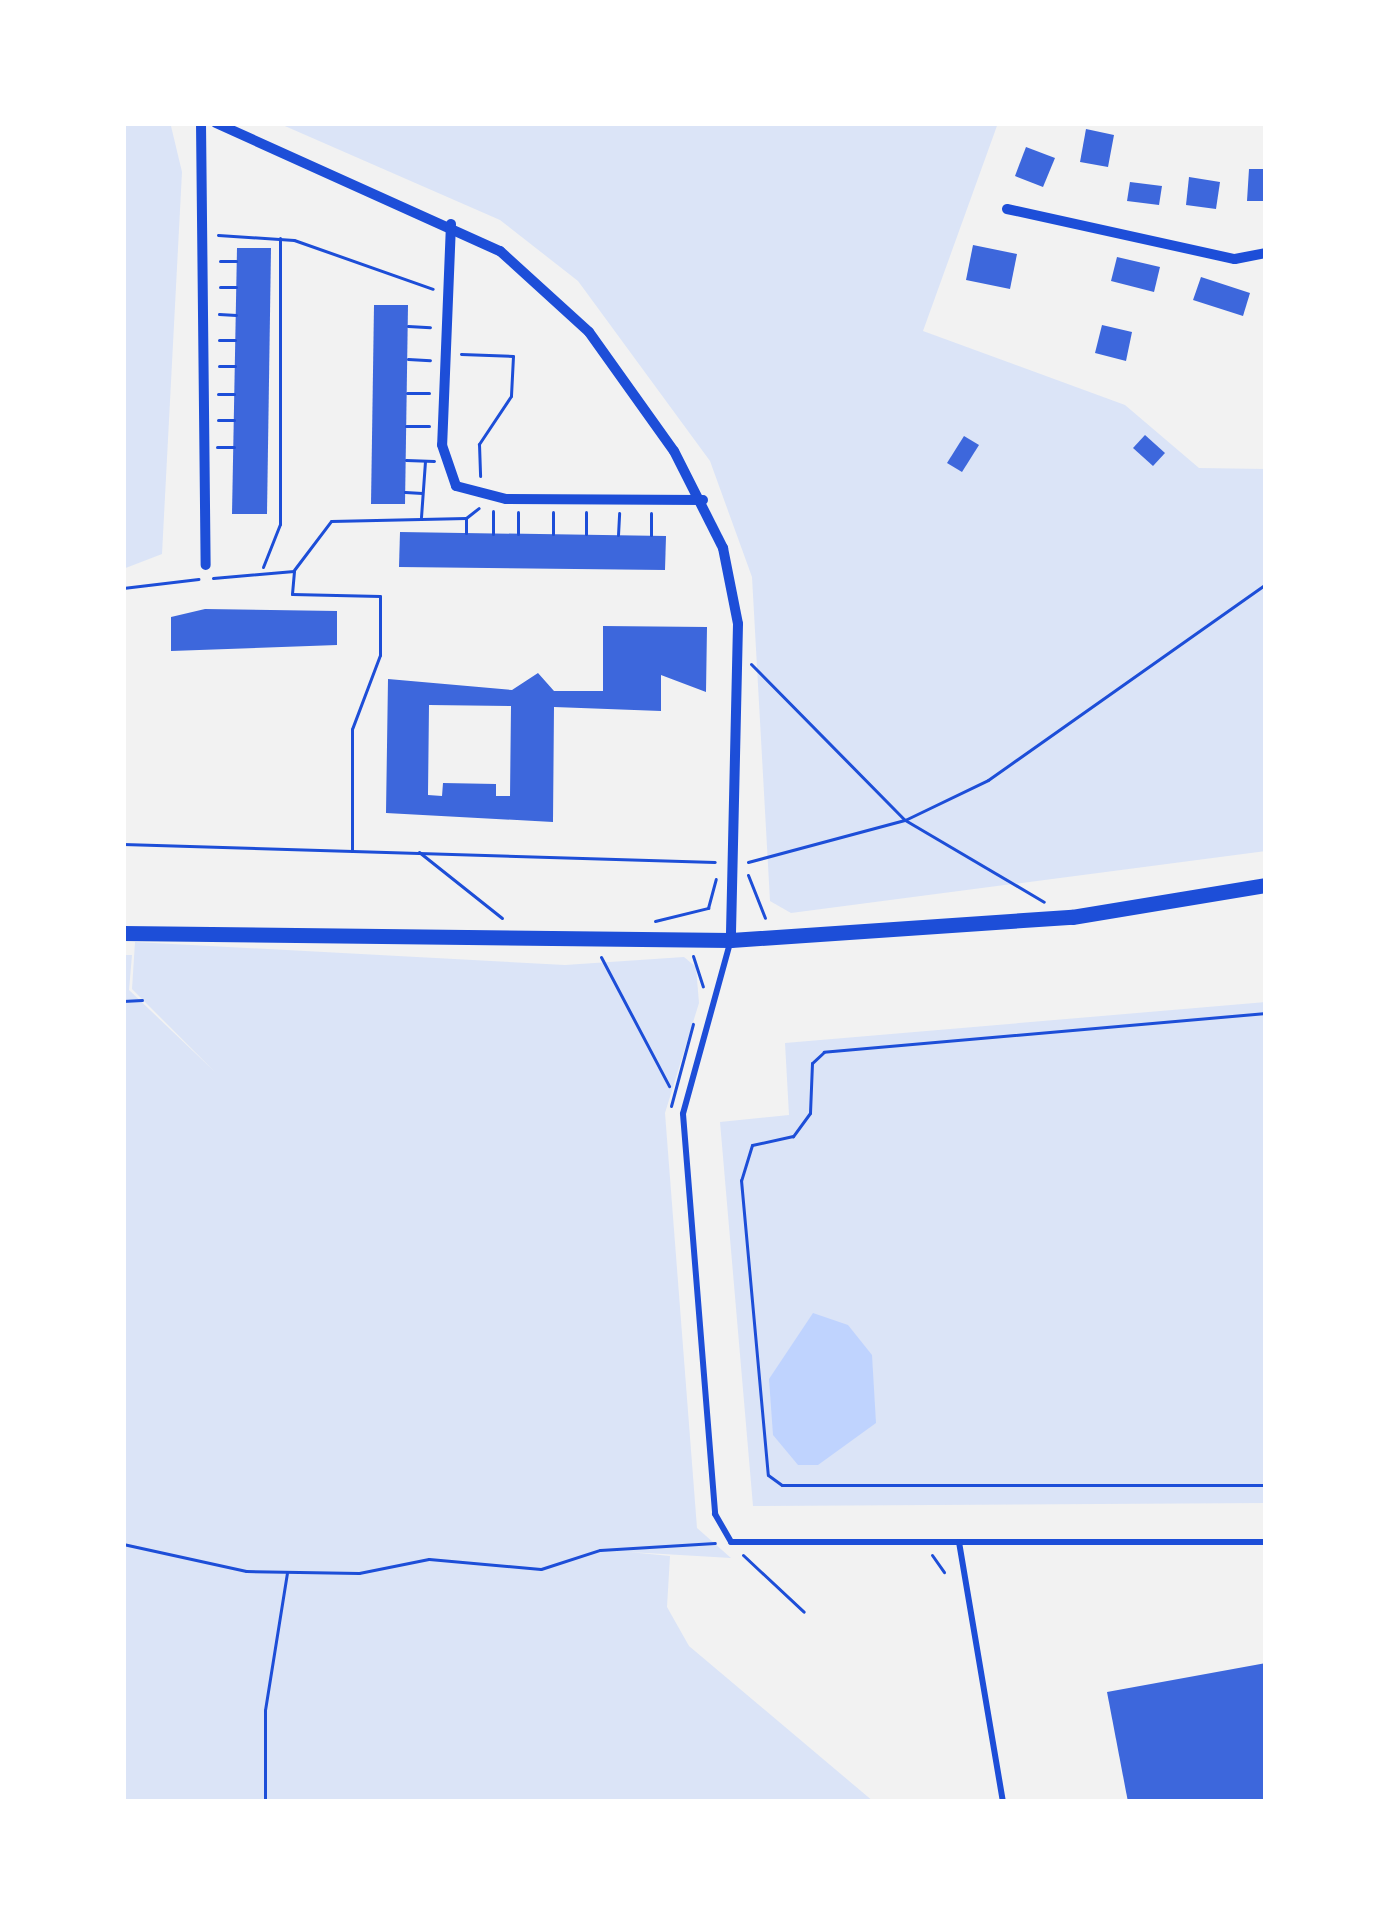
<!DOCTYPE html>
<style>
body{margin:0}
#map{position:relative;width:1389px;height:1925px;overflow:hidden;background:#f2f2f2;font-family:"Varela Round",sans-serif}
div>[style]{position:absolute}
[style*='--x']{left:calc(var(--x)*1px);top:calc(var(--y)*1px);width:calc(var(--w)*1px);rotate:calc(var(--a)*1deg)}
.green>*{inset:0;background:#dbe4f7}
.water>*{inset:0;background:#bfd3fe}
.building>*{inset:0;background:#3d67dc}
.path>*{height:3px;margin:-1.5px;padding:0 1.5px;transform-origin:1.5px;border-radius:1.5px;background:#1d4ed8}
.service>*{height:6px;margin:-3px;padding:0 3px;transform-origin:3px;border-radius:3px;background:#1d4ed8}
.minor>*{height:10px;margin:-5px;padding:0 5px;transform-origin:5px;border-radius:5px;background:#1d4ed8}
.secondary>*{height:15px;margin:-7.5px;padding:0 7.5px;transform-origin:7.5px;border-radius:7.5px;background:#1d4ed8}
span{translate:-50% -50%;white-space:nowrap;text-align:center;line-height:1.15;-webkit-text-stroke:9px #fff;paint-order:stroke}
.frame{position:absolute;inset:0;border:126px solid #fff;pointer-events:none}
</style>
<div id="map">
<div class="green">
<div style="clip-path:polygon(123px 123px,171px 126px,182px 172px,162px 554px,123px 569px)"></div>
<div style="clip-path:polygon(278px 123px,998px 123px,923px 331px,1125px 405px,1199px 468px,1266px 469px,1266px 851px,791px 913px,770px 901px,752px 577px,710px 461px,578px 281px,500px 220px)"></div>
<div style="clip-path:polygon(135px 942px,565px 965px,684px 957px,696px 967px,699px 1003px,665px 1113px,697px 1528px,731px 1558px,629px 1552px,670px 1556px,667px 1607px,689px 1646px,874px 1802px,123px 1802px,123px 955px,132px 955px,129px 990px,215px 1072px,132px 989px)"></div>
<div style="clip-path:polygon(1266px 1002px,1266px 1503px,753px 1506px,720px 1122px,789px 1115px,785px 1043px)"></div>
</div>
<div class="water">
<div style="clip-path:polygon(813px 1313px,848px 1325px,872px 1355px,876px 1423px,818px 1465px,798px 1465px,773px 1435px,769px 1379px)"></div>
</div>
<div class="building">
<div style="clip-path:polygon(1086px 129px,1114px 135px,1108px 167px,1080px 162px)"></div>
<div style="clip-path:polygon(1026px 147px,1055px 158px,1043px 187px,1015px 176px)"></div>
<div style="clip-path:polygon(1249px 169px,1266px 169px,1266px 201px,1247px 201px)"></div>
<div style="clip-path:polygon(1189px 177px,1220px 182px,1216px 209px,1186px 205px)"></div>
<div style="clip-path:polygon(1130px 182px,1162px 186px,1159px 205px,1127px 201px)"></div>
<div style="clip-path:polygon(973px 245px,1017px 254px,1010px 289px,966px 280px)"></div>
<div style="clip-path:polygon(237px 248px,271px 248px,267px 514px,232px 514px)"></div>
<div style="clip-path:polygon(1117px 257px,1160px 267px,1154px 292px,1111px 281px)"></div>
<div style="clip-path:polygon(1201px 277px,1250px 293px,1243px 316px,1193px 300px)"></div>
<div style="clip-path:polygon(374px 305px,408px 305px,405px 504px,371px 504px)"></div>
<div style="clip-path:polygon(1102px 325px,1132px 332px,1126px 361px,1095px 353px)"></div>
<div style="clip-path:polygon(1145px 435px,1165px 453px,1153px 466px,1133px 448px)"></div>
<div style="clip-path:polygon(964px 436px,979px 445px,962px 472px,947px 463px)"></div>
<div style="clip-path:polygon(400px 532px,666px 536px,665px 570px,399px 567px)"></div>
<div style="clip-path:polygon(205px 609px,337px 611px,337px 645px,171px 651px,171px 617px)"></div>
<div style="clip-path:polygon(evenodd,603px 626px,707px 627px,706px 692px,661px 675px,661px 711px,554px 707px,553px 822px,386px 813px,388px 679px,512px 690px,538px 673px,554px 691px,603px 691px,603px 626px,429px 705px,511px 706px,510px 796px,496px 796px,496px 784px,443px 783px,442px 796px,428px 795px,429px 705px)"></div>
<div style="clip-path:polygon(1266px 1663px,1266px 1802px,1128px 1802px,1107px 1692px)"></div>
</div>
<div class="path">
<div style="--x:218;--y:235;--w:76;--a:3.8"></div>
<div style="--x:294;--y:240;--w:147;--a:19.4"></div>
<div style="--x:220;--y:261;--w:16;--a:0"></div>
<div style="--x:220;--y:287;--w:16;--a:0"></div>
<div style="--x:219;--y:314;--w:17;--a:3"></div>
<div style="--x:408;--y:326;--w:22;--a:3"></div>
<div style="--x:219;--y:340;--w:16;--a:0"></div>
<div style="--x:461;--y:354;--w:52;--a:2.2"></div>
<div style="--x:513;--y:356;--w:40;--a:92.9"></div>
<div style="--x:511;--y:396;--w:58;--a:123.7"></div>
<div style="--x:479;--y:444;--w:32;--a:88"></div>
<div style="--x:408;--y:359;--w:22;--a:3"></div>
<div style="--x:219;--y:366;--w:16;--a:0"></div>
<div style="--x:407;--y:393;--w:22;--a:0"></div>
<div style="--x:218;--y:394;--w:16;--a:0"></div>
<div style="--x:218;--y:420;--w:16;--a:0"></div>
<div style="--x:406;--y:426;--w:23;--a:0"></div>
<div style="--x:217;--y:447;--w:17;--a:0"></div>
<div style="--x:406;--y:460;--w:28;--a:2"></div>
<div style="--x:405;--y:492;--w:17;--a:3"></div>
<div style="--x:421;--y:517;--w:56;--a:-85.9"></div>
<div style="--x:466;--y:533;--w:15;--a:-90"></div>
<div style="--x:493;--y:534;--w:23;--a:-90"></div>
<div style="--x:518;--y:534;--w:22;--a:-90"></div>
<div style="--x:553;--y:534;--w:22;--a:-90"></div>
<div style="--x:586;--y:534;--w:22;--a:-90"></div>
<div style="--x:618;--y:535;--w:22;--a:-87"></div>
<div style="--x:651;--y:535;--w:22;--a:-90"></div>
<div style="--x:263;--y:567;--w:46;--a:-68.4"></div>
<div style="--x:280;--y:524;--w:286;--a:-90"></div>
<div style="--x:294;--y:570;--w:61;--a:-52.9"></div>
<div style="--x:331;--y:521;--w:135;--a:-1.3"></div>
<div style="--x:466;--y:518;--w:16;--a:-38"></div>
<div style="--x:213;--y:578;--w:81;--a:-4.9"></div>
<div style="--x:294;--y:571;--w:23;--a:95"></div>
<div style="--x:292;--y:594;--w:88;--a:1.3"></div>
<div style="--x:380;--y:596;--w:59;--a:90"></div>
<div style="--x:380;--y:655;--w:79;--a:110.7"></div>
<div style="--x:352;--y:729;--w:122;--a:90"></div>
<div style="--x:123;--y:588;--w:76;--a:-6.8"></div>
<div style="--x:751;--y:664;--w:219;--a:45.4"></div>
<div style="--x:905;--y:820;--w:161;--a:30.5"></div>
<div style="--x:123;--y:844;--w:592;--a:1.74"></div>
<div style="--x:419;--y:852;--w:106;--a:38.5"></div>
<div style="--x:748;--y:862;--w:163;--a:-15"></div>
<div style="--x:905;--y:820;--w:92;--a:-25.7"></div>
<div style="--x:988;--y:780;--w:340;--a:-35.2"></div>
<div style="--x:748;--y:875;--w:46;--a:68.4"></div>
<div style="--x:655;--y:921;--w:55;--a:-13.8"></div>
<div style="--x:708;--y:908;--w:30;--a:-75"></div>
<div style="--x:693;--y:956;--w:32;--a:72"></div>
<div style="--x:601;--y:957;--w:146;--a:62.2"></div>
<div style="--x:123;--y:1001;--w:19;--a:-3"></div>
<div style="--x:1266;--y:1013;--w:444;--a:175"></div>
<div style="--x:824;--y:1052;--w:16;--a:137"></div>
<div style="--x:812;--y:1063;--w:50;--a:92.3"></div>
<div style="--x:810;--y:1113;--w:29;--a:126"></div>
<div style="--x:793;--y:1136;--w:42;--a:167.6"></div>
<div style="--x:752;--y:1145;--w:37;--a:107"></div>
<div style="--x:741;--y:1180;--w:296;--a:84.8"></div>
<div style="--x:768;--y:1475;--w:17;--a:36"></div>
<div style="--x:782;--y:1485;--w:484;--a:0"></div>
<div style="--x:671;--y:1106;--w:85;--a:-75"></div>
<div style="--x:123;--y:1544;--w:126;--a:12.4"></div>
<div style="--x:246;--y:1571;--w:113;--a:1"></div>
<div style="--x:359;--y:1573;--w:71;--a:-11.3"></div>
<div style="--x:429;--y:1559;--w:112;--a:5.1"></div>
<div style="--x:541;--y:1569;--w:62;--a:-17.9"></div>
<div style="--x:600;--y:1550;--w:115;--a:-3.5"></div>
<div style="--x:743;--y:1555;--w:83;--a:43.1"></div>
<div style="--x:932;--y:1555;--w:21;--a:55"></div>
<div style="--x:265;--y:1802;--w:92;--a:-90"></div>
<div style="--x:265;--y:1710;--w:139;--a:-80.9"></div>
</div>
<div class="service">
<div style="--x:730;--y:943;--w:177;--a:105.4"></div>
<div style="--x:683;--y:1114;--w:401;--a:85.4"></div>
<div style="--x:715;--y:1514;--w:32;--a:60"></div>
<div style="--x:731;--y:1542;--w:535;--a:0"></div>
<div style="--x:959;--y:1542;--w:264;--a:80.4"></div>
</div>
<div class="minor">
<div style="--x:201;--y:123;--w:442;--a:89.4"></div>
<div style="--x:216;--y:123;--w:312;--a:24.3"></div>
<div style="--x:500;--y:251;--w:120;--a:42.3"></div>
<div style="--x:589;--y:332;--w:146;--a:54.5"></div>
<div style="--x:674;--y:451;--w:109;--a:63.2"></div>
<div style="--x:723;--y:548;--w:77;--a:78.8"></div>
<div style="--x:738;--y:624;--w:316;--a:91.3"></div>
<div style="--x:1007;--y:209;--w:233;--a:12.4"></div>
<div style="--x:1235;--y:259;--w:32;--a:-11"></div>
<div style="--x:451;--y:224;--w:221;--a:92.3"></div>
<div style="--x:442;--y:445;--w:43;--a:71.1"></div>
<div style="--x:456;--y:486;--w:52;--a:14.6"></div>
<div style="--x:506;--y:499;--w:197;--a:0.3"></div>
</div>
<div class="secondary">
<div style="--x:123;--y:933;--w:608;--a:0.66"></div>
<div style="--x:731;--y:940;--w:342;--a:-3.9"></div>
<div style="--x:1072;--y:917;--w:197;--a:-9.4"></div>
</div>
<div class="frame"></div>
</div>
